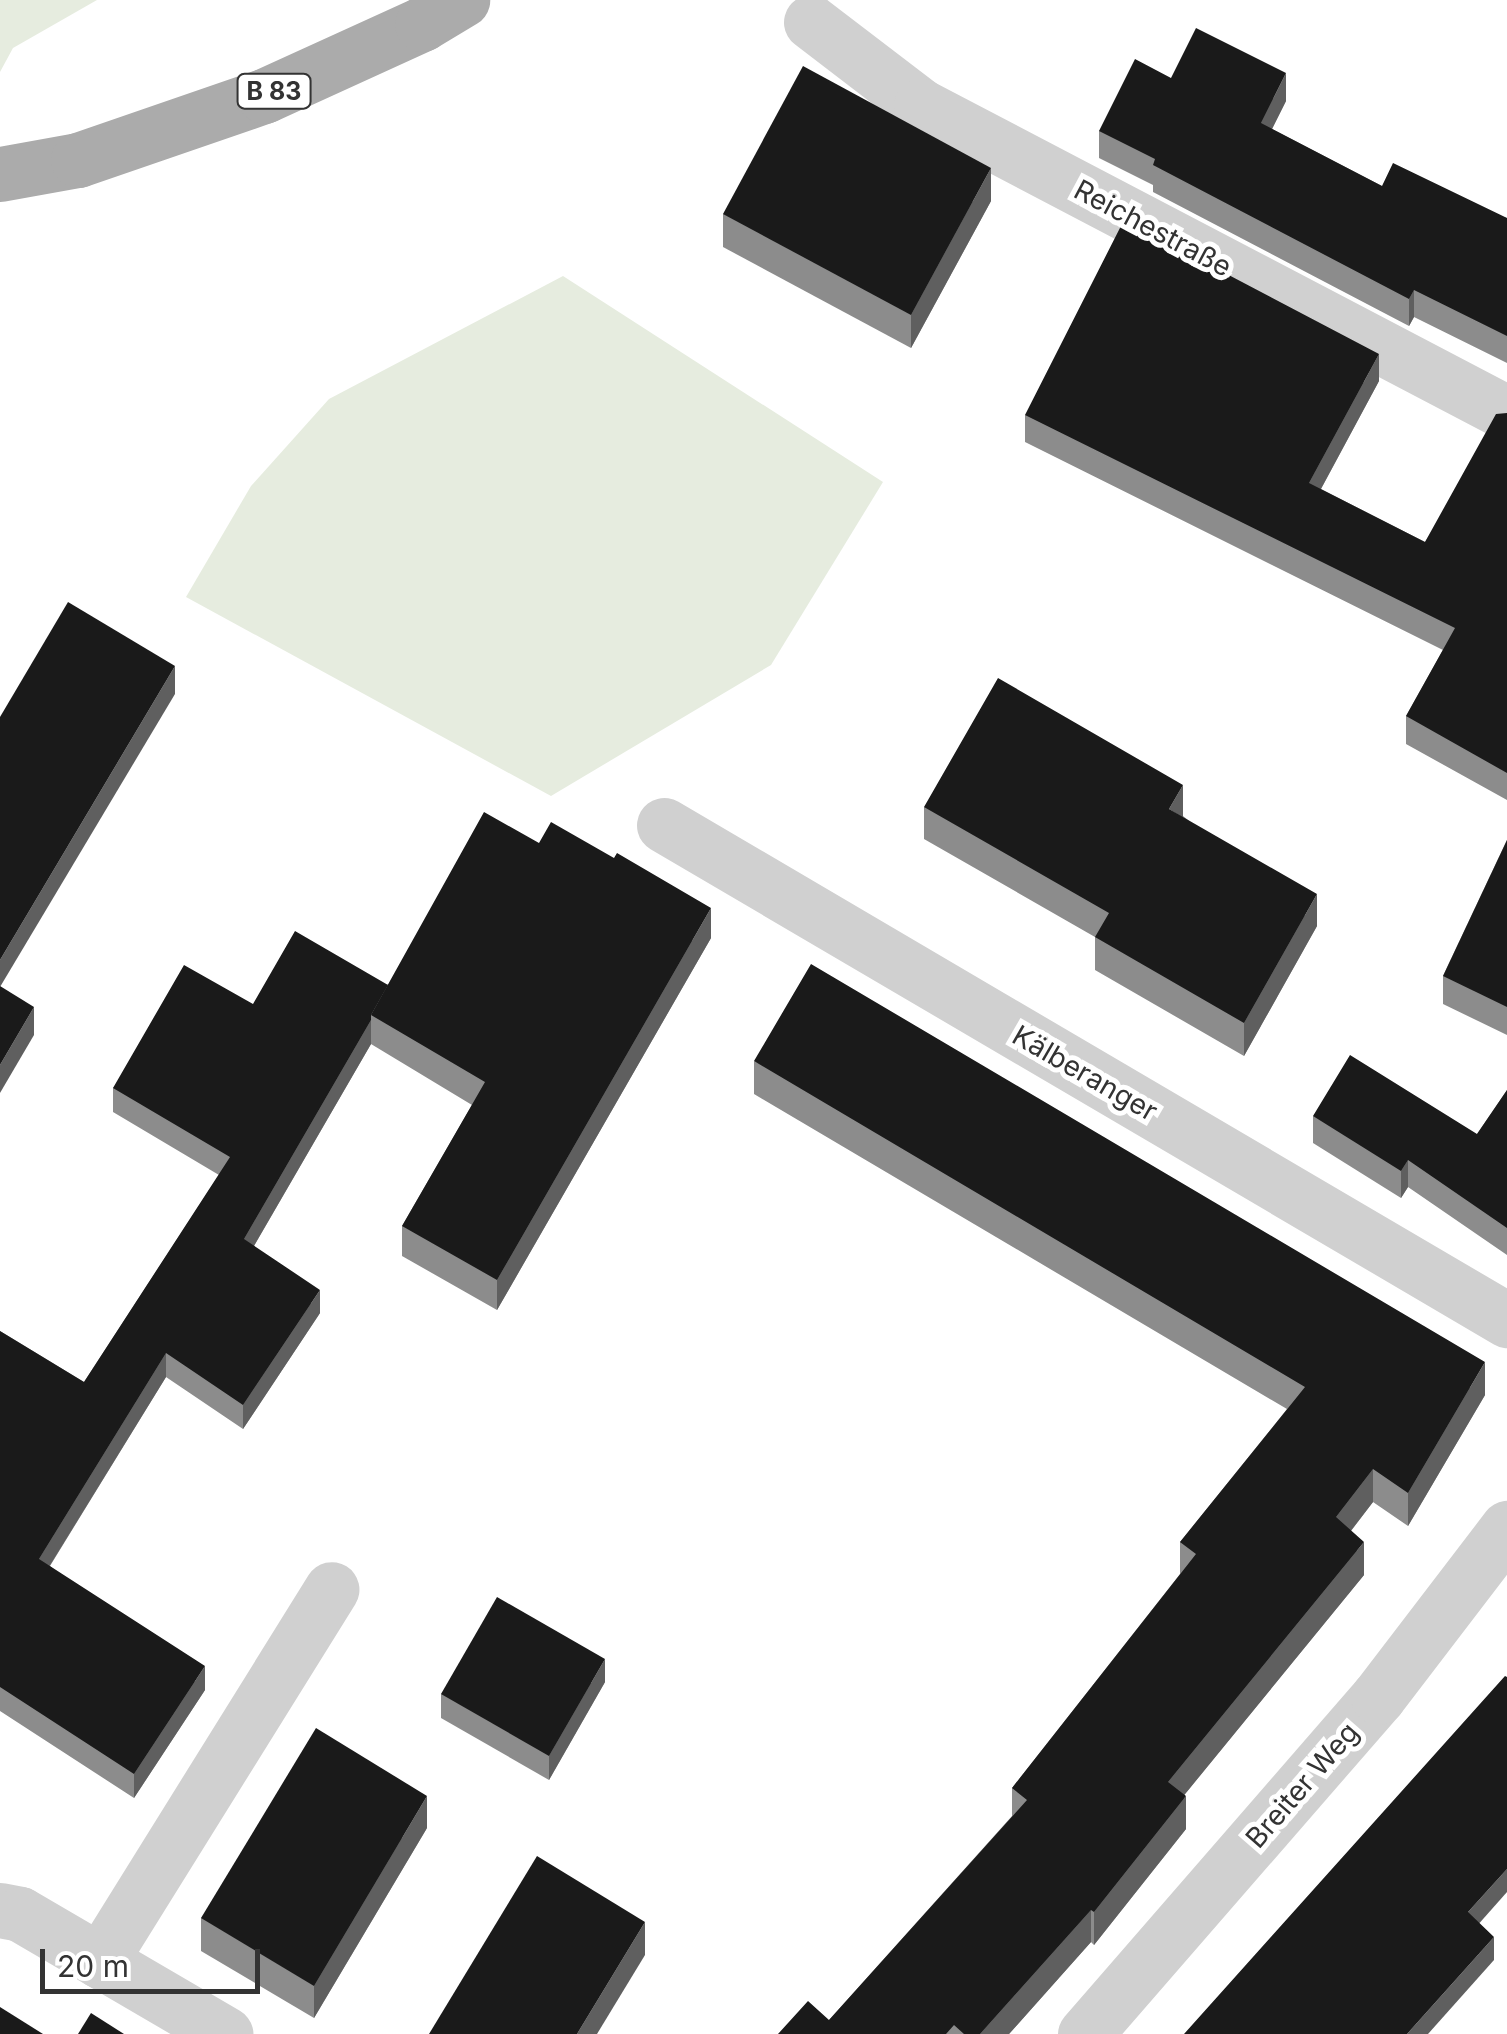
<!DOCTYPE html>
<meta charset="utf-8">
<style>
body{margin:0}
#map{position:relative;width:1507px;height:2034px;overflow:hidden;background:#fff;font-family:Inter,sans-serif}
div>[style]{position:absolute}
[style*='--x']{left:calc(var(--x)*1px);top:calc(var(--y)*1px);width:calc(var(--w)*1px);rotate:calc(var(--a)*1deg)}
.green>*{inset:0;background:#e6ecdf}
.minor>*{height:55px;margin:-27.5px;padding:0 27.5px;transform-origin:27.5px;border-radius:27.5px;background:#d0d0d0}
.major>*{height:55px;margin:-27.5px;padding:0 27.5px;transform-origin:27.5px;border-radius:27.5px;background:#ababab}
.wall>*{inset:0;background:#8c8c8c}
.shaded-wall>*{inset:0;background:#5f5f5f}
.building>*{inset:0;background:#1a1a1a}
span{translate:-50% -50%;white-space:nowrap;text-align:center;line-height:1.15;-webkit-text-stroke:10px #fff;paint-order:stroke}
.shield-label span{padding:2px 8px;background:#fff;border:2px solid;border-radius:8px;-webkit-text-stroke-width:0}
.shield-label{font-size:25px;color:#333;font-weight:700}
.street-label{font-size:28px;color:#333}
.scale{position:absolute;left:40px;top:1949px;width:220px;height:45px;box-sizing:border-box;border:5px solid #333;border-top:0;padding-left:12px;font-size:30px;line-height:35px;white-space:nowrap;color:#333;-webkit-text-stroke:8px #fff;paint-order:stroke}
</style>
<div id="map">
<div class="green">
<div style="clip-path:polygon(0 0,97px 0,13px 48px,0 72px)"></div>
<div style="clip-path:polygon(563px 276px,883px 482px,771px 665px,551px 796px,186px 597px,251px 486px,329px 399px)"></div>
</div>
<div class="minor">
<div style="--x:811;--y:22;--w:138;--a:37.4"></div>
<div style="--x:921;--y:106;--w:662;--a:27.65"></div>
<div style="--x:664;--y:825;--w:978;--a:30.42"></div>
<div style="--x:0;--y:1910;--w:20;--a:11"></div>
<div style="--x:20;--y:1914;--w:238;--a:30.3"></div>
<div style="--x:100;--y:1961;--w:438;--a:-58.1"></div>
<div style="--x:1085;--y:2034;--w:447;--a:-49"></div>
<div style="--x:1378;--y:1697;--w:213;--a:-52.6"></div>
</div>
<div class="major">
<div style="--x:0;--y:174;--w:79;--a:-10.2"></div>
<div style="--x:78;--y:160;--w:197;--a:-19"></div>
<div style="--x:264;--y:96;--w:174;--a:-24.5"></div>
<div style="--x:422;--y:24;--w:47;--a:-31"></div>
</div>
<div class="wall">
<div style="clip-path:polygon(1171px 78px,1286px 101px,1272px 129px,1382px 186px,1507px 218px,1507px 363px,1414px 317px,1409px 326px,1153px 192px,1153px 185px,1099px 158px,1099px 131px)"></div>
<div style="clip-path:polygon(991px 201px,911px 348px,723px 247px,723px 214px)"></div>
<div style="clip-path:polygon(1379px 381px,1321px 489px,1425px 542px,1507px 413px,1507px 800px,1406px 744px,1406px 716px,1443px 650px,1025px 442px,1025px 415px)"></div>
<div style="clip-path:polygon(924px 807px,1183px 816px,1317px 926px,1244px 1056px,1095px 970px,1095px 937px,924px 839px)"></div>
<div style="clip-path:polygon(1507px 840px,1507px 1035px,1443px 1004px,1443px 976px)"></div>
<div style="clip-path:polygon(711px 938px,497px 1310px,402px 1256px,402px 1226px,472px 1105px,371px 1044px,254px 1246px,320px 1313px,243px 1429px,166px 1377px,50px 1566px,205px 1690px,134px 1798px,0 1711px,0 1331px,84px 1382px,219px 1175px,113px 1112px,113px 1088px,253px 1004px)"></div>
<div style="clip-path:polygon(754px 1061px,1485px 1395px,1408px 1526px,1373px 1502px,1351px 1531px,1364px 1575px,1184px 1795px,1186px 1829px,1094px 1945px,1091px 1942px,1009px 2034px,778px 2034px,829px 2020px,1012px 1816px,1012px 1788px,1180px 1574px,1180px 1542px,1287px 1409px,754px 1094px)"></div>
<div style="clip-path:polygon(1507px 1090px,1507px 1255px,1408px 1187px,1401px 1198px,1313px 1143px,1313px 1116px,1477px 1134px)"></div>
<div style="clip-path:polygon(605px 1682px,549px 1780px,441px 1718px,441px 1694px)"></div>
<div style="clip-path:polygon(427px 1828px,314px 2018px,201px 1951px,201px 1918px)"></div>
</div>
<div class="shaded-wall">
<div style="clip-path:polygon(1286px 73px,1286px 101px,1261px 151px,1261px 123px)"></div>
<div style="clip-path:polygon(991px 168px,991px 201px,911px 348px,911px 315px)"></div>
<div style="clip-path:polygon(1414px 290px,1414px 317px,1409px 326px,1409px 299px)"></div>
<div style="clip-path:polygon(1379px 354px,1379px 381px,1309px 511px,1309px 483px)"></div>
<div style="clip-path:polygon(175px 666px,175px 694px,0 987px,0 960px)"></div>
<div style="clip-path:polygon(1183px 785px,1183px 818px,1169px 809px)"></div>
<div style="clip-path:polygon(1317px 894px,1317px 926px,1244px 1056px,1244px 1023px)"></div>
<div style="clip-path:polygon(711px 908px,711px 938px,497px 1310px,497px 1280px)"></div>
<div style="clip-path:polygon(34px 1007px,34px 1035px,0 1093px,0 1065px)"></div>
<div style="clip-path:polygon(371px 1020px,371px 1044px,244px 1263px,244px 1239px)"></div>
<div style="clip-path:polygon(1408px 1160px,1408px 1187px,1401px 1198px,1401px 1171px)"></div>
<div style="clip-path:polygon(320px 1290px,320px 1313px,243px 1429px,243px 1405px)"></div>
<div style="clip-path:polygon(166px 1353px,166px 1377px,39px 1583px,39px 1559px)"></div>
<div style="clip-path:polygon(1485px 1362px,1485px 1395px,1408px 1526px,1408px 1493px)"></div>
<div style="clip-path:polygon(1373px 1469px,1373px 1502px,1336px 1550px,1336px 1517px)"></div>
<div style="clip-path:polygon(1364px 1542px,1364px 1575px,1168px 1815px,1168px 1782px)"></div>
<div style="clip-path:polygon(605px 1659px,605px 1682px,549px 1780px,549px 1756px)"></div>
<div style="clip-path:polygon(205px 1666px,205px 1690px,134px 1798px,134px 1774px)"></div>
<div style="clip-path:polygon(427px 1796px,427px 1828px,314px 2018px,314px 1986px)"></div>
<div style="clip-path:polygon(1186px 1796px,1186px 1829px,1094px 1945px,1094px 1912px)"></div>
<div style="clip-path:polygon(1507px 1869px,1507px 1892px,1468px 1936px,1468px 1912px)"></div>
<div style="clip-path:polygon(1091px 1910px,1091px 1942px,1009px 2034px,980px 2034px)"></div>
<div style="clip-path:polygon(645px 1922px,645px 1955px,597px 2034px,577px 2034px)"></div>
<div style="clip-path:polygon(1494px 1937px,1494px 1960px,1428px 2034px,1407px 2034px)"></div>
</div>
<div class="building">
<div style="clip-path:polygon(1196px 28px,1286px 73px,1261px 123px,1382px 186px,1393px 163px,1507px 218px,1507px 336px,1414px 290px,1409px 299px,1153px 165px,1155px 159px,1099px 131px,1135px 59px,1171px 78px)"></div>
<div style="clip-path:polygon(803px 66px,991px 168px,911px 315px,723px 214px)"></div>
<div style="clip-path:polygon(1124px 220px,1379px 354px,1309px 483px,1425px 542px,1496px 414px,1507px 413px,1507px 773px,1406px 716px,1455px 628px,1025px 415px)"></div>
<div style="clip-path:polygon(68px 602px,175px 666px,0 960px,0 717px)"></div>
<div style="clip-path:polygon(998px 678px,1183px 785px,1169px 809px,1317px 894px,1244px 1023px,1095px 937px,1109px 913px,924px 807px)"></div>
<div style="clip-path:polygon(484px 812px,539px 843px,551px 822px,614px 858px,617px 853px,711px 908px,497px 1280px,402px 1226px,485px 1082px,371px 1015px)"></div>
<div style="clip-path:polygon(1507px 840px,1507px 1007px,1443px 976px)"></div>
<div style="clip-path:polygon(295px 931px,388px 985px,371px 1015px,371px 1020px,244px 1239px,320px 1290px,243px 1405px,166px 1353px,39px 1559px,205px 1666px,134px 1774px,0 1687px,0 1331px,84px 1382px,230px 1157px,113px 1088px,184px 965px,253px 1004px)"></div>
<div style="clip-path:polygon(811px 964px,1485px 1362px,1408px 1493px,1373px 1469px,1336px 1517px,1364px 1542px,1168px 1782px,1186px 1796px,1094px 1912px,1091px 1910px,980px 2034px,964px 2034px,954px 2025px,946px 2034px,778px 2034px,808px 2001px,829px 2020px,1027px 1800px,1012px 1788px,1196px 1554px,1180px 1542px,1305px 1387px,754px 1061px)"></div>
<div style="clip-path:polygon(0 986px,34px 1007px,0 1065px)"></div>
<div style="clip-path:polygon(1350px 1055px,1477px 1134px,1507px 1090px,1507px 1228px,1408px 1160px,1401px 1171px,1313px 1116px)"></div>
<div style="clip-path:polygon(497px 1597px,605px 1659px,549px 1756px,441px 1694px)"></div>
<div style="clip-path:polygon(1505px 1676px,1507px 1677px,1507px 1869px,1468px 1912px,1494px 1937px,1407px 2034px,1184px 2034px)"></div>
<div style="clip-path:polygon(316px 1728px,427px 1796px,314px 1986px,201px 1918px)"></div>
<div style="clip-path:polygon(537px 1856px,645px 1922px,577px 2034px,429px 2034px)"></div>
<div style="clip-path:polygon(0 2007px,43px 2034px,0 2034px)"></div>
<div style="clip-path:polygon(91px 2013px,124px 2034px,78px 2034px)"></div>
</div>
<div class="shield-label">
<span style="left:274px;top:91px">B 83</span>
</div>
<div class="street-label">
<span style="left:1153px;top:228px;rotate:28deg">Reichestraße</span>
<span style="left:1085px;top:1073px;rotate:30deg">Kälberanger</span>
<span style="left:1302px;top:1785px;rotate:-49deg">Breiter Weg</span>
</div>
<div class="scale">20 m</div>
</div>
